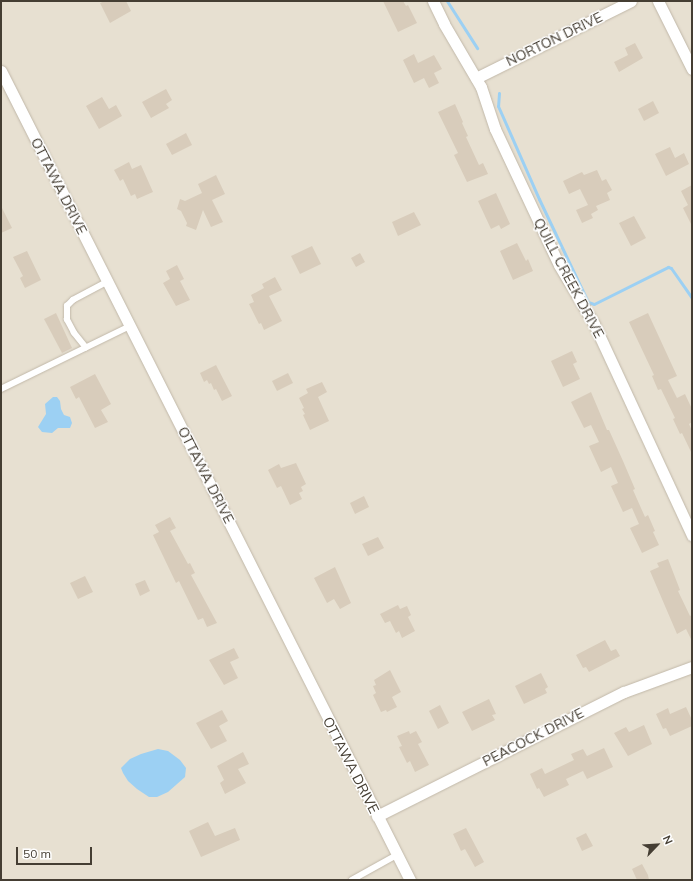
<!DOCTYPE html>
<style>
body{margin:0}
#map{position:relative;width:693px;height:881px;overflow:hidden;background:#f3eee3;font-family:Mulish,sans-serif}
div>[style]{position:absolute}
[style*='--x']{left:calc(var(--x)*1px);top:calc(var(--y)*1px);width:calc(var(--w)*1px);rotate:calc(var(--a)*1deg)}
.residential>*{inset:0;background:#e7e0d1}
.water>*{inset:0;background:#9cd0f3}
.stream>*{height:3px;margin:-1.5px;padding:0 1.5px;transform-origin:1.5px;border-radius:1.5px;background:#9cd0f3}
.building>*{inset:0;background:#d8ccbb}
.roads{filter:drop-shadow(0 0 1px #c1b8a9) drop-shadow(0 0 1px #c1b8a9)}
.lane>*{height:5.5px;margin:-2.75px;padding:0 2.75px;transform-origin:2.75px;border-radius:2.75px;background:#fff}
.street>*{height:11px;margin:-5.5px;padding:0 5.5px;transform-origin:5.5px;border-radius:5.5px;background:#fff}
span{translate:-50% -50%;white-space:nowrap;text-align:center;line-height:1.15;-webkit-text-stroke:3px #fff;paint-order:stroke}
.street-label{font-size:14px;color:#453e33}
.frame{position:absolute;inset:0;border:2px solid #453e33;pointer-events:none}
.north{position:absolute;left:637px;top:825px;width:40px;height:40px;-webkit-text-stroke:3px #fff;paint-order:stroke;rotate:65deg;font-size:11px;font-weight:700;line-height:16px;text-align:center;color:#453e33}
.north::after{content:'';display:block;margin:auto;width:14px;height:18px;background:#453e33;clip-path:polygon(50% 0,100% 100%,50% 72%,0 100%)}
.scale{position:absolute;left:16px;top:847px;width:76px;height:18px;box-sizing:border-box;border:2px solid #453e33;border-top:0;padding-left:5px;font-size:12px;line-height:14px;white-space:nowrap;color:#453e33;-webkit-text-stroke:3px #fff;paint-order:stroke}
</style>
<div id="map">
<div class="residential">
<div style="clip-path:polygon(1px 1px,692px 1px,692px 880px,1px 880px)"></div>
</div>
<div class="water">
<div style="clip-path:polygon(53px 397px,57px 397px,60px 401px,61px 409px,64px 415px,70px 417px,72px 423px,70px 428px,58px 428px,52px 433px,42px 432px,38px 427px,46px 414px,45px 404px)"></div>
<div style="clip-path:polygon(158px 749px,168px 751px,180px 760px,186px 768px,185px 777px,168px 792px,157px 797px,149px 797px,137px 789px,128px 781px,123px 773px,121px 768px,130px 759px,141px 754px)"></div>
</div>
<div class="stream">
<div style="--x:447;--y:1;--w:56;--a:57.4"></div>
<div style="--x:499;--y:93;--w:13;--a:94"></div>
<div style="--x:498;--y:106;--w:102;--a:66.2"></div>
<div style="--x:539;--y:199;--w:114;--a:64.6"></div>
<div style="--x:588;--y:302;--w:6;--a:18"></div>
<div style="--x:594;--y:304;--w:83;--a:-26.6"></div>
<div style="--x:668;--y:267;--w:3;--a:18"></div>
<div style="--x:671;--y:268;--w:37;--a:55"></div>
</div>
<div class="building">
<div style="clip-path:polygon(105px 1px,126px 1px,131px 11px,110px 23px,100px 3px)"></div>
<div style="clip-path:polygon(383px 1px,403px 1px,406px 6px,408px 5px,417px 23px,398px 32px)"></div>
<div style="clip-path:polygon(635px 43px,643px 58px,619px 72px,614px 62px,628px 55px,625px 48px)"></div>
<div style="clip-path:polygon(414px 54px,418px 63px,434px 55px,442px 69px,434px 73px,439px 83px,429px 88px,424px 78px,414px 83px,403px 60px)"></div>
<div style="clip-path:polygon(166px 89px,172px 100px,166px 104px,169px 108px,151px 118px,142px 102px)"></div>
<div style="clip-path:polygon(102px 97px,109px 109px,116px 105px,122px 116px,99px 129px,86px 106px)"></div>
<div style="clip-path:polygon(653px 101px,659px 113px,644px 121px,638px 109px)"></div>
<div style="clip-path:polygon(455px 104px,463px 122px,462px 123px,468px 136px,466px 137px,479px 165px,483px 163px,488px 174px,467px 182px,454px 155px,458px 153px,438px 112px)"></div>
<div style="clip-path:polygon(186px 133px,192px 145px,172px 155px,166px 144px)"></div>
<div style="clip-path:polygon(670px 147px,675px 158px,684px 153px,689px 164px,666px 176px,655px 154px)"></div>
<div style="clip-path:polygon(129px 162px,132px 169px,141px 165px,153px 192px,137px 199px,135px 194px,131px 196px,123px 179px,120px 181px,114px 170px)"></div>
<div style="clip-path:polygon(597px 170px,602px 181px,606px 179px,612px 190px,607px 193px,610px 200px,596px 206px,598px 210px,591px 214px,593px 218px,582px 223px,576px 210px,588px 205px,580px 189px,569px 194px,563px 181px,582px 172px,584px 175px)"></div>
<div style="clip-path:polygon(216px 175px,225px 194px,212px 200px,223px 222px,211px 227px,203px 210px,196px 230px,186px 226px,187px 223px,181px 211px,177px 209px,180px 199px,185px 201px,202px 193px,198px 184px)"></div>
<div style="clip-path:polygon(692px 185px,692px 226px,683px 208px,688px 205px,681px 191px)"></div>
<div style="clip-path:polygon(496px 193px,510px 224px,501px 229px,499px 225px,491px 229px,478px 201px)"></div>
<div style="clip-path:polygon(1px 206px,12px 228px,1px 233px)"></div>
<div style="clip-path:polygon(414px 212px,421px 225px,398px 236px,392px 222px)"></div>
<div style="clip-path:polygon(634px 216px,646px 238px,631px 246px,619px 223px)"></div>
<div style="clip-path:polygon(517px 243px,526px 261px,528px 259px,533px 271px,513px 280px,500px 251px)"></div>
<div style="clip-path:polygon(312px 246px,321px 264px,300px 274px,291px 256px)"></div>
<div style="clip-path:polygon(27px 251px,41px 280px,25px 288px,20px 278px,23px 276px,13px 257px)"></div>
<div style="clip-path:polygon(360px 253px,365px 262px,356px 267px,351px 258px)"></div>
<div style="clip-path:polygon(177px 265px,184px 279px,180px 281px,190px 300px,176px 306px,163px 283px,170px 279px,166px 271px)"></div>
<div style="clip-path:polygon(275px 277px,282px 290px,269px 296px,282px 321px,264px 330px,261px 323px,259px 324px,249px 304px,254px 302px,251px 295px,264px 288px,262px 284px)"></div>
<div style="clip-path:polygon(56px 313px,72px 348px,62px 353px,44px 319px)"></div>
<div style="clip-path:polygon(648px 313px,677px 376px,668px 380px,677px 398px,685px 394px,692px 409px,692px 422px,689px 424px,692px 431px,692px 454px,682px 433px,680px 434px,673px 419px,675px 418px,661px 389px,658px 390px,652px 376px,654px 375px,629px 322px)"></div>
<div style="clip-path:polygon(572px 351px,577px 362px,573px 364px,580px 379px,563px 387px,551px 361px)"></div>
<div style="clip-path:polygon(216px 365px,232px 396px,222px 401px,216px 389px,214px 390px,211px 383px,209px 384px,207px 380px,204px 382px,200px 373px)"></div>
<div style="clip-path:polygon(288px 373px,293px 383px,277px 391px,272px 381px)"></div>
<div style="clip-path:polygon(95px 374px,111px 404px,101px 410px,108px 422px,95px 428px,79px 397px,76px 399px,70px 387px)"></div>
<div style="clip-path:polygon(322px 382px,327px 392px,318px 397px,329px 421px,310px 430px,303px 415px,305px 414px,302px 409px,304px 408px,299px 398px,308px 393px,306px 389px)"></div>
<div style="clip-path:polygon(591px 392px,607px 430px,609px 430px,623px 461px,635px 489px,633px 490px,645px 517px,648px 515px,655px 531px,653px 532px,659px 545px,642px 553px,630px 528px,639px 524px,632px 508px,623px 512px,611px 486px,618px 483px,611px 467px,601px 472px,589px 446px,599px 442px,591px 425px,584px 428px,571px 402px)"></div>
<div style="clip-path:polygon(296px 463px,306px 484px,301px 487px,303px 491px,299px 493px,302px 499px,290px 505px,281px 486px,277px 488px,268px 470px,279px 464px,281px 468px)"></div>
<div style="clip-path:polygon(364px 496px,369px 507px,355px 514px,350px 503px)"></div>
<div style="clip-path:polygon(170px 517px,176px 528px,170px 531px,188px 564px,190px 563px,195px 573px,191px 575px,217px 623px,207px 627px,203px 618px,198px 620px,179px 581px,176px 583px,153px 535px,159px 532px,155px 525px)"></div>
<div style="clip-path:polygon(378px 537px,384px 548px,368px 556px,362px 544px)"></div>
<div style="clip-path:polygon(668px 559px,680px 590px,678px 591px,690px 616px,692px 615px,692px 641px,686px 629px,677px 634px,650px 571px,659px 567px,657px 563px)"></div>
<div style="clip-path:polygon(335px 567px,351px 603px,340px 609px,334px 599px,327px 603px,314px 578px)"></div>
<div style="clip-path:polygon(85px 576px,93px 592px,78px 599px,70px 583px)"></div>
<div style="clip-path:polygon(145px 580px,150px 591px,140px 596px,135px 584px)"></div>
<div style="clip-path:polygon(398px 605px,400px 609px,407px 606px,411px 615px,408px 617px,415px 631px,402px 638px,399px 631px,396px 633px,390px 621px,385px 623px,380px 614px)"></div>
<div style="clip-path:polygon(605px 640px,611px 651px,616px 649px,620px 656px,589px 672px,586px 667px,583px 668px,576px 655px)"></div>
<div style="clip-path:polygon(234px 648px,239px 658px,230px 662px,238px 678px,224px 685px,209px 660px)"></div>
<div style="clip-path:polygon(390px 670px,401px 692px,392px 697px,397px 707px,387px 712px,386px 710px,381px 712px,373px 695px,376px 693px,373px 686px,376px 685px,374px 680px)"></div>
<div style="clip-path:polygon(541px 673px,548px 687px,545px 689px,547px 693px,524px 704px,515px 686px)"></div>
<div style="clip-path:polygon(489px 699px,496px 714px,492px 715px,495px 720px,472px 731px,462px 712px)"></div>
<div style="clip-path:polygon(440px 705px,449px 723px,438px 729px,429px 711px)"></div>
<div style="clip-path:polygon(686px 707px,692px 720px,692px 726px,670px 736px,666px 728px,663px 729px,656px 714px,668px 708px,670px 714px)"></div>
<div style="clip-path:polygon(222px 710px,228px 721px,219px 726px,227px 741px,211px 749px,196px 723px)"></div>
<div style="clip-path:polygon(644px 725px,652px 744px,628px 756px,614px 733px,626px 727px,629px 732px)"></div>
<div style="clip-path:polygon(409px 731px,410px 734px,416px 731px,422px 742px,418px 744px,429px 765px,415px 772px,410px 761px,407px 763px,399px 747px,402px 746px,397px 736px)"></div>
<div style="clip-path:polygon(604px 748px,613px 767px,587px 779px,583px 771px,566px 779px,569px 785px,544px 797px,539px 788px,537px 789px,530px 774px,542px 768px,545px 774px,574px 760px,571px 754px,583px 749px,587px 756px)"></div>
<div style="clip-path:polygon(243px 752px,249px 764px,238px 769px,246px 783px,225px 794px,220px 783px,224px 780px,217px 766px)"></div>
<div style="clip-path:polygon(208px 822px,215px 836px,235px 828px,240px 840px,201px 857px,189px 831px)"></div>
<div style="clip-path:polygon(466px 828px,484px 862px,475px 867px,465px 849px,461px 851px,453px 834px)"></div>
<div style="clip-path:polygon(586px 833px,593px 846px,582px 851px,576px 838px)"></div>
<div style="clip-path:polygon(642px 864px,648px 875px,649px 880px,637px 880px,632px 869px)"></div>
</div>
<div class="roads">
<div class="lane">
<div style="--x:86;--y:348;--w:19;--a:-129"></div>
<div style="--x:74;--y:333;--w:15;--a:-118"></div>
<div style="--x:67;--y:320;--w:14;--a:-90"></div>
<div style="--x:67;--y:306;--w:8;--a:-45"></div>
<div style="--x:73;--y:300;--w:40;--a:-28"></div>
<div style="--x:1;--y:389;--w:144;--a:-26"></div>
<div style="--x:352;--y:880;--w:51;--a:-29.1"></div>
</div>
<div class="street">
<div style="--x:433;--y:1;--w:25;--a:64"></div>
<div style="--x:444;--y:24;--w:73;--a:59.6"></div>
<div style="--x:481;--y:87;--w:44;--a:71.6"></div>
<div style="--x:495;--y:129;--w:150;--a:64.8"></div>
<div style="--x:559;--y:265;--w:69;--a:59.3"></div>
<div style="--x:594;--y:324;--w:233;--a:65.1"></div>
<div style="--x:658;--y:1;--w:76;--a:63.4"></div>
<div style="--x:1;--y:71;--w:907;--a:63.18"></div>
<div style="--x:476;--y:78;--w:173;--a:-26.4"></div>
<div style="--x:377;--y:816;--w:276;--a:-26.7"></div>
<div style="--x:624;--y:692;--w:72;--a:-20.2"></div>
</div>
</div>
<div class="street-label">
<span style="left:554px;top:39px;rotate:-26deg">NORTON DRIVE</span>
<span style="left:59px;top:186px;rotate:63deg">OTTAWA DRIVE</span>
<span style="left:569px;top:278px;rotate:62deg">QUILL CREEK DRIVE</span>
<span style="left:206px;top:475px;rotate:63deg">OTTAWA DRIVE</span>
<span style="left:533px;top:737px;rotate:-27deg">PEACOCK DRIVE</span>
<span style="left:351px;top:765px;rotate:63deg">OTTAWA DRIVE</span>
</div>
<div class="frame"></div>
<div class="north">N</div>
<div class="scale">50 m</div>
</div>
